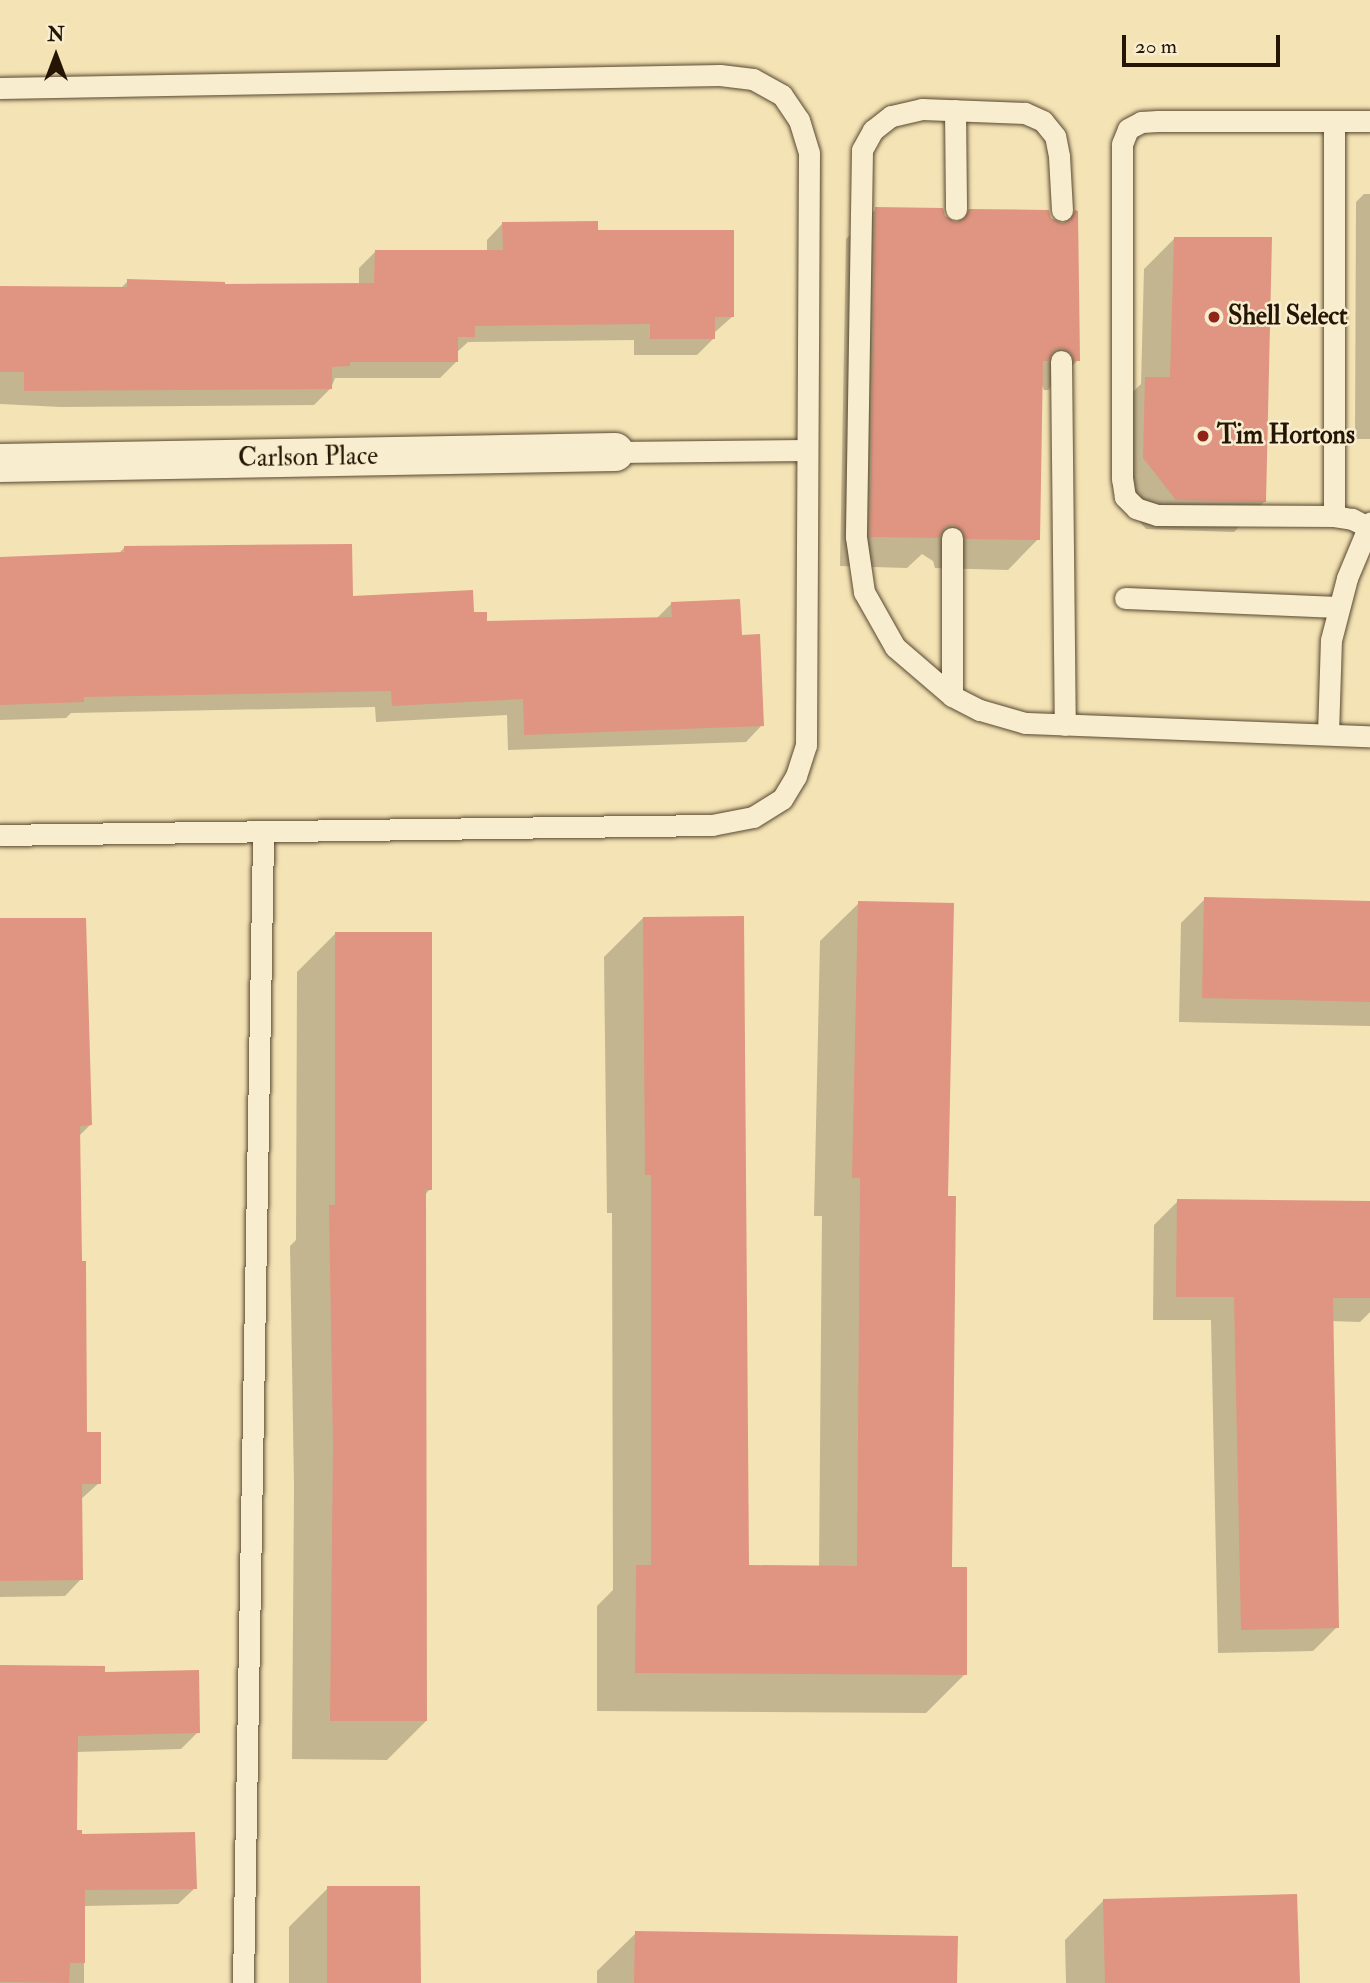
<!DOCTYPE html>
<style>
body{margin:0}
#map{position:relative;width:1370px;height:1983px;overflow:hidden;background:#f4e3b4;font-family:"IM FELL Double Pica",serif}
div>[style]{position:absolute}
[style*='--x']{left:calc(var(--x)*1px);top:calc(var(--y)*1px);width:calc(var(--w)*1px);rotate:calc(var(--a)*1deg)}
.shadow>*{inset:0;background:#0003}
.building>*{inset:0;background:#df9581}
.roads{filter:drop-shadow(0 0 2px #584831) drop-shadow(0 0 2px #584831)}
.lane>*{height:21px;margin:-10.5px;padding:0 10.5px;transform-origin:10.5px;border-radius:10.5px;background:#f8edce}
.street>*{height:38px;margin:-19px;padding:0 19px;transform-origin:19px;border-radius:19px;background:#f8edce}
.dots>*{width:19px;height:19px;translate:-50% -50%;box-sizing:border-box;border:4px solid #f8edce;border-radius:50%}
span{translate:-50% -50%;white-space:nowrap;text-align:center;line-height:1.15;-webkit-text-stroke:5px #f8edce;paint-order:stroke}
.poi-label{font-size:26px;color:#241505;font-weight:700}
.left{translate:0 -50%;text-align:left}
.street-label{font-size:26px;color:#241505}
.north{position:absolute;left:21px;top:21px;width:70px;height:70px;-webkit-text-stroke:5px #f8edce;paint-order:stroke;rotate:0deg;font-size:19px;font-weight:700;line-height:28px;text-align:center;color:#241505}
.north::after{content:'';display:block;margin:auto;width:24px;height:32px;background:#241505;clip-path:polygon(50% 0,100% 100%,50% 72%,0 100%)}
.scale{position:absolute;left:1122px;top:35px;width:158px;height:32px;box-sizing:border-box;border:4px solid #241505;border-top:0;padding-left:9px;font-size:21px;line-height:24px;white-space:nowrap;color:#241505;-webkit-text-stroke:5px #f8edce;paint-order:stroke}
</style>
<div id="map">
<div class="shadow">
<div style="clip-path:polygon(1364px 194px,1370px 194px,1370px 439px,1355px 439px,1356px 202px)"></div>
<div style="clip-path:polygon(876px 209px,944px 217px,957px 223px,970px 210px,1050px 219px,1063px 224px,1076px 212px,1078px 360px,1048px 390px,1044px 390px,1041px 382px,1038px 539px,1008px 570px,935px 568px,933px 561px,922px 554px,907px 568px,840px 566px,846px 239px)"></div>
<div style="clip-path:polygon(503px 223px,596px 232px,733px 316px,714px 333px,714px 338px,697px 355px,634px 355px,634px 340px,468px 342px,456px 353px,456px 362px,440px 378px,335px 378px,331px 388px,314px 405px,61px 407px,0 404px,0 287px,120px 289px,128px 281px,223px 286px,359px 285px,359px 268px,375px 252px,487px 252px,487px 240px)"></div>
<div style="clip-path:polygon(1175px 238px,1264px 502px,1234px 532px,1146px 529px,1113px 489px,1115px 409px,1141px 384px,1144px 269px)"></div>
<div style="clip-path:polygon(124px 548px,352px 598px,473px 614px,486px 623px,656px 619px,672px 603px,740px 637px,762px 725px,746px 742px,508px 750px,507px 715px,376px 722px,375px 707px,71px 713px,66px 718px,0 720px,0 559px,118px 554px)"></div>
<div style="clip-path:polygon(1205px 899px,1370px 903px,1370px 1026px,1179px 1022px,1181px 923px)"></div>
<div style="clip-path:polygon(859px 903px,965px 1674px,926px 1713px,597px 1711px,597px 1606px,613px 1590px,612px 1213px,607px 1213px,604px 957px,643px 918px,747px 1567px,819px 1568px,822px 1216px,814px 1216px,820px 941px)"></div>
<div style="clip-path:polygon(0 920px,91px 1124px,78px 1137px,85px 1434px,99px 1483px,80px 1500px,81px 1579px,65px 1596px,0 1597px)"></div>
<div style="clip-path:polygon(336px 933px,430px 1189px,424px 1196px,426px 1721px,387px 1760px,292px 1759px,294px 1486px,290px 1246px,296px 1240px,297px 972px)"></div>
<div style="clip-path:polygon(1178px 1201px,1370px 1202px,1370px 1312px,1360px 1322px,1331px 1321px,1337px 1627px,1313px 1651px,1218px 1653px,1211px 1320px,1153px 1320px,1154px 1225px)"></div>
<div style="clip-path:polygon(0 1666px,103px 1674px,198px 1732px,181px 1749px,76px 1752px,75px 1832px,195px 1888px,178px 1904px,84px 1906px,84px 1983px,0 1983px)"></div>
<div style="clip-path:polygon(328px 1888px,419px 1983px,289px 1983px,289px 1927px)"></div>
<div style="clip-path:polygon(1103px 1901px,1298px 1983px,1066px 1983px,1065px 1940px)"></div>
<div style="clip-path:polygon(636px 1933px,956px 1983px,597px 1983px,597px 1971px)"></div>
</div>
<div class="building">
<div style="clip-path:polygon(875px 207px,943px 208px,945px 216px,955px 222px,963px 220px,969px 209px,1049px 210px,1051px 218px,1062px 223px,1070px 221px,1075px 210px,1078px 211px,1080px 361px,1074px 361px,1072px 354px,1062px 348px,1054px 350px,1048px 361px,1043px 361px,1040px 540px,965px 539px,963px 531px,953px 525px,945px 527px,939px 538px,870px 537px)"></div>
<div style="clip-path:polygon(598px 221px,598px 230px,734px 230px,734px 317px,715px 317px,715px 339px,650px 339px,650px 324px,475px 326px,475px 337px,458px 337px,458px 362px,350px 362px,350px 366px,332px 367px,332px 389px,24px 391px,24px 372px,0 372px,0 286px,127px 287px,127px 279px,225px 282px,225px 284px,374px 283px,375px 250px,503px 250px,502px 222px)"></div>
<div style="clip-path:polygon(1174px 237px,1272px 237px,1266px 502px,1176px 500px,1143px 458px,1145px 377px,1170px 377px)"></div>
<div style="clip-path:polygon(352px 544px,353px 596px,473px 590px,474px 612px,487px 612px,487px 621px,672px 617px,671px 602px,740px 599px,742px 635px,760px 634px,764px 726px,524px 735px,523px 699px,392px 706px,391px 691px,84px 697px,84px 702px,0 705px,0 557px,124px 552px,124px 546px)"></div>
<div style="clip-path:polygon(1204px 897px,1370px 901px,1370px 1002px,1202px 998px)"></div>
<div style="clip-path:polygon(858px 901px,954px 903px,948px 1196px,956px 1196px,952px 1567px,967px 1567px,967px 1675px,635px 1673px,636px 1565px,651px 1565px,651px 1175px,645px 1175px,643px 917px,744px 916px,749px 1565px,857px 1566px,860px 1178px,852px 1178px)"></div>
<div style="clip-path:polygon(0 918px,86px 918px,92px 1125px,80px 1126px,82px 1261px,86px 1261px,87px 1432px,101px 1432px,101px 1484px,82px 1484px,83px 1580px,0 1581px)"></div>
<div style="clip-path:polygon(335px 932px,432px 932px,432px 1190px,426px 1190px,427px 1721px,330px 1721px,333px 1446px,329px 1205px,335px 1205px)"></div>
<div style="clip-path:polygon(1177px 1199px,1370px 1201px,1370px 1298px,1333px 1298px,1339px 1628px,1241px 1630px,1234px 1297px,1176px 1297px)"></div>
<div style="clip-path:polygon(0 1665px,105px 1666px,105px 1672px,199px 1670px,200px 1733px,78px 1736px,77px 1830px,82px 1830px,82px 1834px,195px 1832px,197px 1889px,85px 1890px,85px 1963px,70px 1963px,69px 1983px,0 1982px)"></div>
<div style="clip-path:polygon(327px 1886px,420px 1886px,421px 1983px,327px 1983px)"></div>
<div style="clip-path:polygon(1297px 1894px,1300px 1983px,1105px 1983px,1103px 1899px)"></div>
<div style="clip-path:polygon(635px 1931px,958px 1936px,957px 1983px,634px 1983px)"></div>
</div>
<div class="roads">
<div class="lane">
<div style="--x:0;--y:88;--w:720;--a:-1.03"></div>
<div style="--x:720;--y:75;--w:33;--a:7"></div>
<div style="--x:753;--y:79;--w:33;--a:29"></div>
<div style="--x:782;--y:95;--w:30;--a:56"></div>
<div style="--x:799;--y:120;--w:34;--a:73"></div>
<div style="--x:809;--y:153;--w:592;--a:90.29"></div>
<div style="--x:806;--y:745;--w:33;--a:108"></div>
<div style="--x:796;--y:776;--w:27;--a:121"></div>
<div style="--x:782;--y:799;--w:34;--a:148"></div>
<div style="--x:753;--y:817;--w:42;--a:169"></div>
<div style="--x:712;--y:825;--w:712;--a:179.2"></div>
<div style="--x:955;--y:110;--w:99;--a:89.4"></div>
<div style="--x:1062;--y:210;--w:54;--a:-93.2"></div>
<div style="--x:1059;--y:156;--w:20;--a:-101"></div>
<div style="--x:1055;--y:136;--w:19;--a:-129"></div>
<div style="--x:1043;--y:121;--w:20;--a:-156"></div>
<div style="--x:1025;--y:113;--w:103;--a:-177.8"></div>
<div style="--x:922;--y:109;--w:32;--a:167"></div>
<div style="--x:891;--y:116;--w:23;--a:142"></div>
<div style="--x:873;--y:130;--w:23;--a:119"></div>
<div style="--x:862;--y:150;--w:387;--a:90.9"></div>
<div style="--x:856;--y:537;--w:56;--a:81.7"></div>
<div style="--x:864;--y:592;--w:63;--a:60.6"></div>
<div style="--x:895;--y:647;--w:75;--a:40.7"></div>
<div style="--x:952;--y:696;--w:31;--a:27"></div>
<div style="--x:980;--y:710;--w:47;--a:16.1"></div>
<div style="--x:1025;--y:723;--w:345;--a:2.2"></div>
<div style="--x:1061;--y:361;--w:364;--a:89.4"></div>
<div style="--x:615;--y:452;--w:191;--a:-0.6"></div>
<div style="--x:1334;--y:516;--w:395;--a:-90"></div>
<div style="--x:1368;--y:527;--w:18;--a:-153"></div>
<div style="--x:1352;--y:519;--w:18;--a:-171"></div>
<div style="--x:1334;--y:516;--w:177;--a:-179.7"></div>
<div style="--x:1157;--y:515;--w:22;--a:-162"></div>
<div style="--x:1136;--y:508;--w:16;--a:-135"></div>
<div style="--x:1125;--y:497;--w:18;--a:-99"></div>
<div style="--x:1122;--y:479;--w:335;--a:-90"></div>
<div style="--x:1122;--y:144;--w:16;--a:-68"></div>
<div style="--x:1128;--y:129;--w:15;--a:-28"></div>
<div style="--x:1141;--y:122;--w:17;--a:-3"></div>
<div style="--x:1158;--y:121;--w:212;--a:0"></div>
<div style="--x:1125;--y:598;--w:214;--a:2.4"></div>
<div style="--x:952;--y:696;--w:158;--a:-90"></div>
<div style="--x:1328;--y:734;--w:94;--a:-88.2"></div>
<div style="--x:1331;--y:640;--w:64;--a:-75.5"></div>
<div style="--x:1347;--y:578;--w:60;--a:-67.3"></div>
<div style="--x:243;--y:1983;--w:1149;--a:-89"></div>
</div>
<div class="street">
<div style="--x:0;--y:463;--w:615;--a:-1.02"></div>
</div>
</div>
<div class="dots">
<div style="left:1214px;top:317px;background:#8f2418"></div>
<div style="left:1203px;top:436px;background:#8f2418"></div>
</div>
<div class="poi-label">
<span class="left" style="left:1228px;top:317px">Shell Select</span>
<span class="left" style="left:1217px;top:436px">Tim Hortons</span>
</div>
<div class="street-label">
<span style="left:308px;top:458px;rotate:-1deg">Carlson Place</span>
</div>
<div class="north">N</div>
<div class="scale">20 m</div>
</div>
